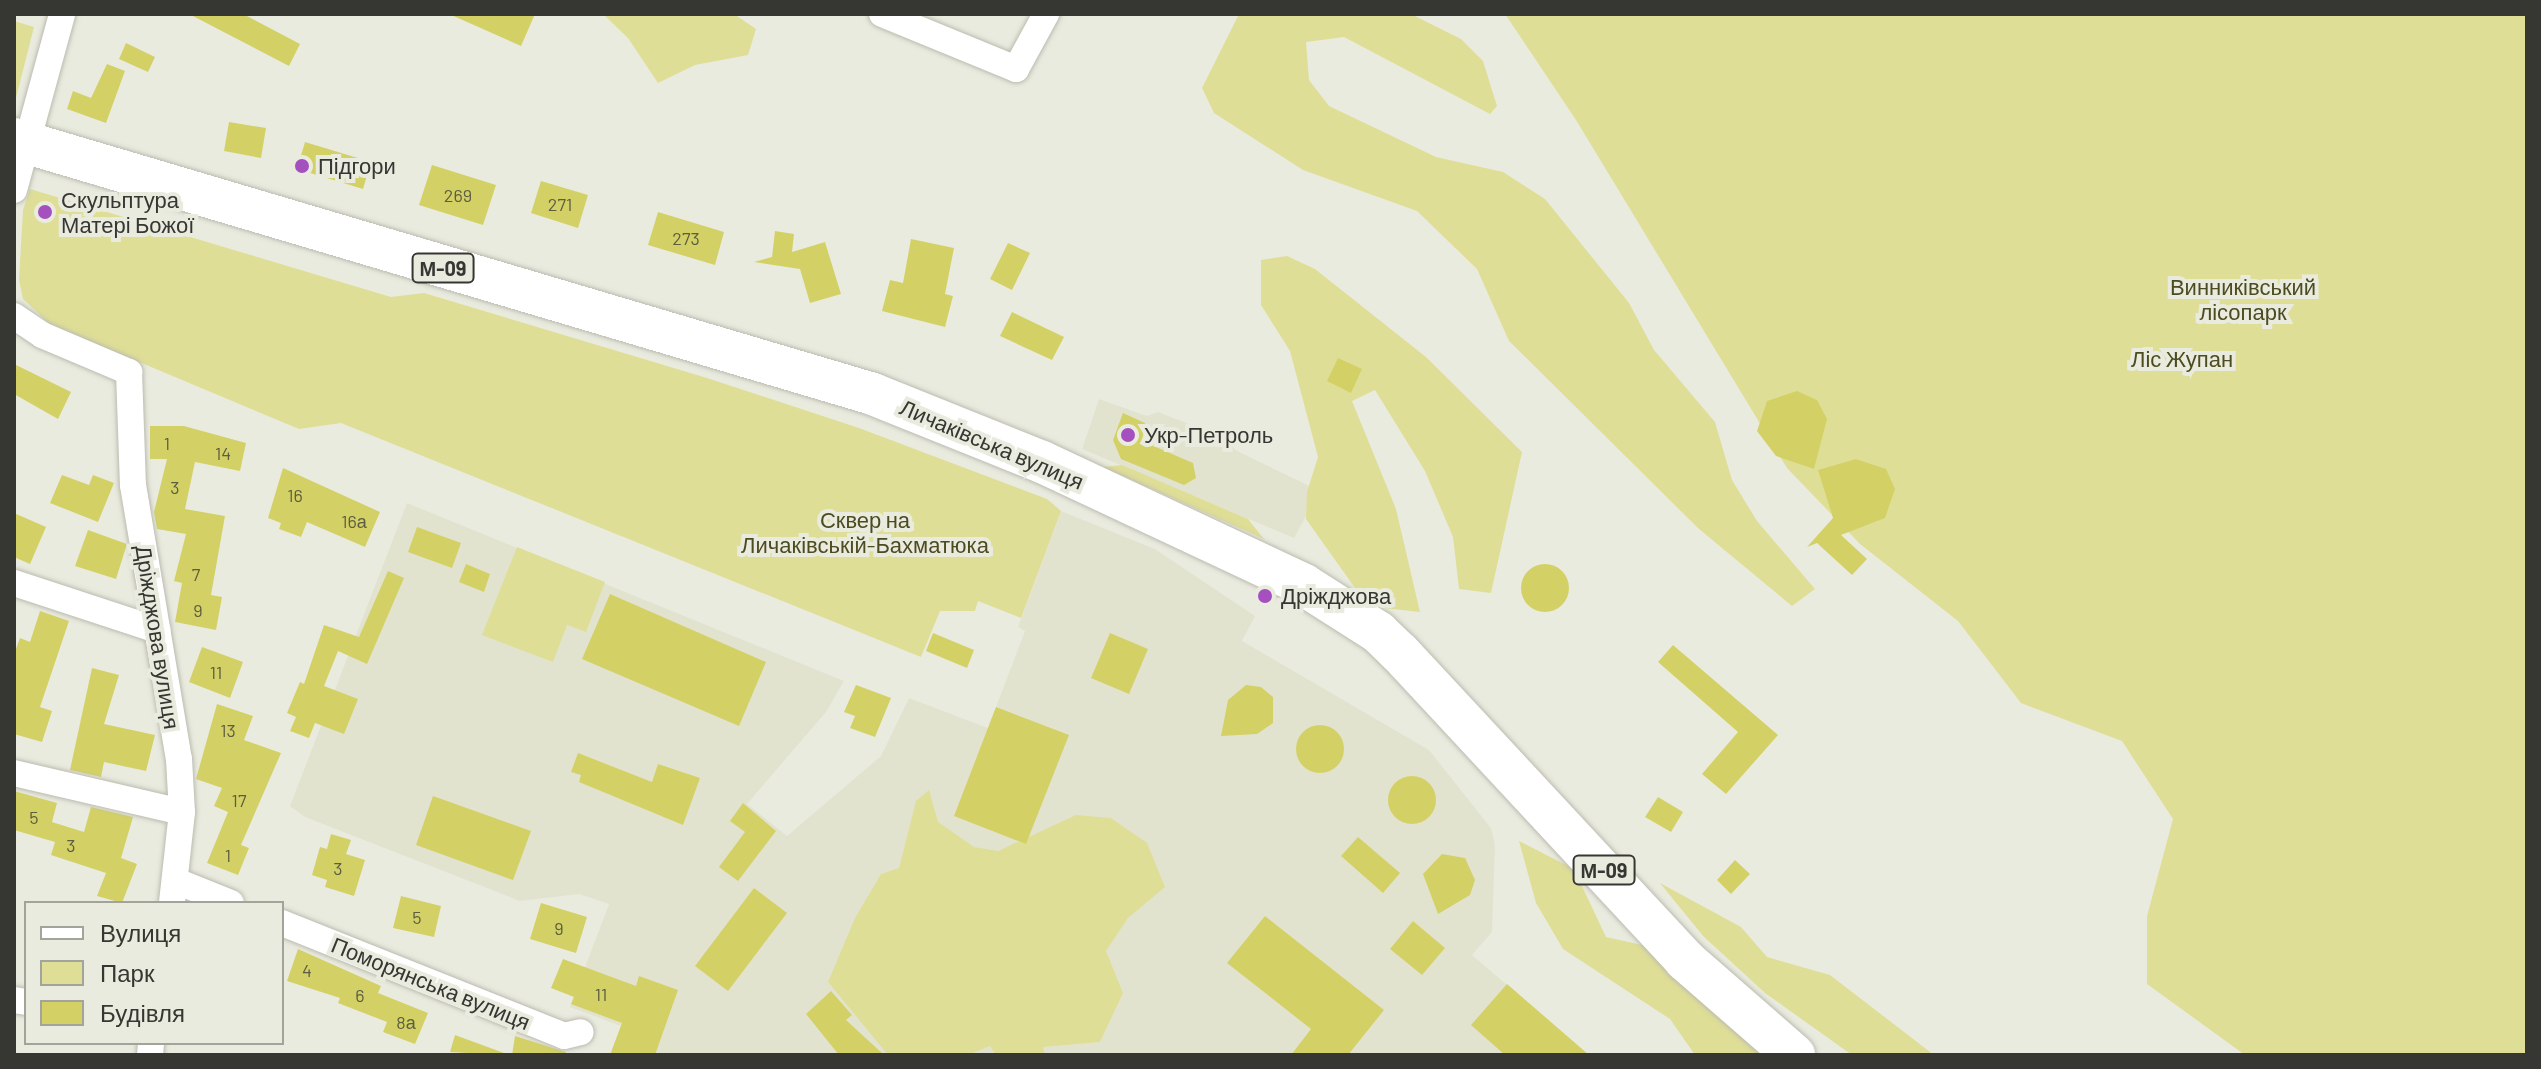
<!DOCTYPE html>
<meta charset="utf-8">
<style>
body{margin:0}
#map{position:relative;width:2541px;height:1069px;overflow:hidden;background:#eaebdf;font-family:Barlow,sans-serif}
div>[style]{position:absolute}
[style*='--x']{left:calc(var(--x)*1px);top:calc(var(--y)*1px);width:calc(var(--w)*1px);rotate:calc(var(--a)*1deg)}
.built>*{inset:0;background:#e2e3cf}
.green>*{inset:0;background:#dfde97}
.building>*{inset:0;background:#d3d166}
.round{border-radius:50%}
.roads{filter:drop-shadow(0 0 2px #bbbbb0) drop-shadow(0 0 2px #bbbbb0)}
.street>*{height:26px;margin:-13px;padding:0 13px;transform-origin:13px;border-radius:13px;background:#fff}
.primary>*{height:42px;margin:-21px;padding:0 21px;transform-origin:21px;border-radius:21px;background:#fff}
.dots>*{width:22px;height:22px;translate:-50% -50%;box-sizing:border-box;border:4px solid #eaebdf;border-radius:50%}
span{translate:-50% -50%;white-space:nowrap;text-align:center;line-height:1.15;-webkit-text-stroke:8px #eaebdf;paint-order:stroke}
.number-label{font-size:18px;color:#5d5d3f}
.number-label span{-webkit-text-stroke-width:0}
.shield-label span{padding:2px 6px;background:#eaebdf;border:2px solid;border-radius:6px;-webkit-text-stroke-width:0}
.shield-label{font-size:20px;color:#363632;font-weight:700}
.poi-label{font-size:22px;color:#363632}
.left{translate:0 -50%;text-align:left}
.park-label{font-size:22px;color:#4d4c20}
.street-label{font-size:22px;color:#363632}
.frame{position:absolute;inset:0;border:16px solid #363632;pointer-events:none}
.legend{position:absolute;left:24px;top:901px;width:260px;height:144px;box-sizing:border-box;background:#eaebdf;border:2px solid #a2a39a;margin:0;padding:10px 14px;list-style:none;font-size:24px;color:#363632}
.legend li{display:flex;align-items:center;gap:16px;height:40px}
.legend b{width:40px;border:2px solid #a2a39a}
</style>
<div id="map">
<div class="built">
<div style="clip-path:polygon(1099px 399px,1147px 416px,1158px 412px,1230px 440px,1235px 450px,1320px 491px,1294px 538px,1082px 449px)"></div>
<div style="clip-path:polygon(407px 503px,844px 681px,826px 712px,747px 804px,787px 836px,881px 756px,909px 698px,988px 728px,1025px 631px,1018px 627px,1061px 511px,1155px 549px,1255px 616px,1242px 641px,1429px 750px,1491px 828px,1495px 845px,1492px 932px,1472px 955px,1589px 1055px,610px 1055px,621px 1026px,570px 1007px,609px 904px,579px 894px,520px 901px,305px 817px,290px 806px)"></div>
</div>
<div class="green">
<div style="clip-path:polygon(603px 14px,734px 14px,756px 29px,748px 55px,695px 65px,658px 83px,628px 38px)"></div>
<div style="clip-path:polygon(1239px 14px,1411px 14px,1461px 39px,1483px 61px,1497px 106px,1490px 114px,1344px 37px,1306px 42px,1309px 80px,1329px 106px,1436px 157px,1503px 172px,1545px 199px,1629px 303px,1654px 350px,1715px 422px,1732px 480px,1757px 521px,1815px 589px,1792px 606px,1699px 529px,1509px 341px,1477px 269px,1417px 211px,1303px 170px,1214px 113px,1202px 88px)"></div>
<div style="clip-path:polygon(1505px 14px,2527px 14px,2527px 1055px,2245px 1055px,2147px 984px,2147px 916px,2173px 819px,2122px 741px,2021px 703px,1958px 621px,1860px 544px,1787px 468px,1576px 120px)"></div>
<div style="clip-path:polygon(14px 21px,34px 27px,16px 98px,14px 98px)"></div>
<div style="clip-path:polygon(30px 189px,391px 297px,424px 293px,707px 378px,859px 428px,1047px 499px,1061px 511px,1021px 618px,978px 601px,975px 611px,940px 611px,921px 657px,341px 423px,299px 429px,51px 325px,23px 299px,19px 280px,23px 210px)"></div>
<div style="clip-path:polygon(1287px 256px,1315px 269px,1426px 357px,1522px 452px,1491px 593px,1459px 589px,1453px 537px,1425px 471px,1375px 390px,1352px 401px,1396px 509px,1420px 612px,1375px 607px,1360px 595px,1306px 519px,1307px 492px,1318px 457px,1290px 351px,1261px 305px,1261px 260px)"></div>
<div style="clip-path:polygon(1122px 465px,1248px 519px,1264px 539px,1103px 467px)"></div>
<div style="clip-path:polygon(517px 547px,605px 582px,586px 632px,567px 625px,553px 662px,482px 635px)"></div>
<div style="clip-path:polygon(929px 790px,938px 822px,974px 847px,998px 851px,1076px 815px,1111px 818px,1147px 843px,1165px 887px,1128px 918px,1106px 951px,1123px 993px,1100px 1042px,1043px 1047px,1045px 1055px,996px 1055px,990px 1046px,968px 1055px,888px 1055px,828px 982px,855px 918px,881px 874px,899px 868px,916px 801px)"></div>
<div style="clip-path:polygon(1519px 841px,1574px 869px,1606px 937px,1651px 947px,1765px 1055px,1695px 1055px,1670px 1019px,1563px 949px,1536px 903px)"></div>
<div style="clip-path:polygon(1660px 883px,1741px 927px,1767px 957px,1830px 975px,1934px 1055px,1852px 1055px,1765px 993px,1703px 936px)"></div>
</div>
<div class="building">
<div style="clip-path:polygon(189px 14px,243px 14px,300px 44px,289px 66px)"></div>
<div style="clip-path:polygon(449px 14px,535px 14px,521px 46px)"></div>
<div style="clip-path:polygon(126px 43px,155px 57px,148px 72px,119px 59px)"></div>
<div style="clip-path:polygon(107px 64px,125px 71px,106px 123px,67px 109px,73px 91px,91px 98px)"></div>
<div style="clip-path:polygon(229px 122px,266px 128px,261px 158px,224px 151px)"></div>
<div style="clip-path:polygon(305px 142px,371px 162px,363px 189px,297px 169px)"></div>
<div style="clip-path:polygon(432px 165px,496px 185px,483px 225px,419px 205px)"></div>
<div style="clip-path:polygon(541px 181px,588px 195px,578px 228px,531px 213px)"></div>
<div style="clip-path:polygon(658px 212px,724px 232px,715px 265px,648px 245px)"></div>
<div style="clip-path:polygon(775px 231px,794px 234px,792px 252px,825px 242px,841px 294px,810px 303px,800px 269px,754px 262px,772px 257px)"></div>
<div style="clip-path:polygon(911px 239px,954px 248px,945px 294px,953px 296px,945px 327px,882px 311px,890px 280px,903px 283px)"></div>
<div style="clip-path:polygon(1008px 243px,1030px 253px,1012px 290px,990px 279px)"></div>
<div style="clip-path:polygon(1012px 312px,1064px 337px,1052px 360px,1000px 336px)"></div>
<div style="clip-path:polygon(1338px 358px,1362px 369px,1351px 393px,1327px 381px)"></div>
<div style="clip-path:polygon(14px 364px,71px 392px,58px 419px,14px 394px)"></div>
<div style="clip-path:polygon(1797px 391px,1817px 400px,1827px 419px,1814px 469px,1776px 456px,1757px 431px,1767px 401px)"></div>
<div style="clip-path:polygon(1123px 413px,1145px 423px,1142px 441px,1193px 463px,1196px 478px,1184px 485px,1121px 459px,1113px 440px)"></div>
<div style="clip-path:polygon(150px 426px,184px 426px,246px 443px,240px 471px,195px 462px,185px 509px,225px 516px,211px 595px,222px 597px,216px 630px,175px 622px,182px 583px,174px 581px,186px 534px,157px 529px,154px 512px,167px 459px,150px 459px)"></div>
<div style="clip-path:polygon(1856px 459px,1886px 469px,1895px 489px,1885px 518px,1841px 535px,1867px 559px,1852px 575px,1817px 543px,1807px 547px,1833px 518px,1818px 470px)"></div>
<div style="clip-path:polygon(283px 468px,380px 512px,365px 547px,307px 522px,301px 537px,279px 529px,281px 523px,268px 518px)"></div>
<div style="clip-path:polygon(62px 475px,89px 485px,93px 475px,114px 483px,98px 522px,50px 503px)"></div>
<div style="clip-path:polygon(14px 513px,46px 527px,30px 564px,14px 557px)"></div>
<div style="clip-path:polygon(417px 527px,461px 543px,452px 568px,408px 552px)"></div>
<div style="clip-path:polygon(88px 530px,127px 544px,116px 579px,75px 566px)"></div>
<div class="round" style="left:1521px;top:564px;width:48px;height:48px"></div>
<div style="clip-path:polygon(466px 564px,490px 574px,484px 592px,459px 582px)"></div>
<div style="clip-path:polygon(388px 571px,404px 578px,367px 664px,338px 651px,324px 686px,358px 699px,344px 734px,315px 723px,309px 738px,290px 731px,296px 717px,287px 713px,300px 682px,304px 684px,324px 625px,359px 637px)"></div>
<div style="clip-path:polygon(610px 594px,766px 662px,739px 726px,582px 659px)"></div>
<div style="clip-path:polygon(40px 611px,69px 621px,40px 707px,52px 711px,42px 742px,14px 734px,14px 654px,20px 638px,30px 642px)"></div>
<div style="clip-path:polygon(933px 633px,974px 650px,967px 668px,926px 651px)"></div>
<div style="clip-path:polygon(1110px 633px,1148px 649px,1129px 694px,1091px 678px)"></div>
<div style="clip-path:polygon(1673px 645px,1778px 735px,1726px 794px,1702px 774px,1738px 732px,1658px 662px)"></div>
<div style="clip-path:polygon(202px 647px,243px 662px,230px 698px,189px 682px)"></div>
<div style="clip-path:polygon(92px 668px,119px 675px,104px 724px,155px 735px,146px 771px,104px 762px,101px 777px,70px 770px)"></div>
<div style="clip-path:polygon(856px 685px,891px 698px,875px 737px,850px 728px,855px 716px,844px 712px)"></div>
<div style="clip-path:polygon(1246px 685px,1261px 687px,1273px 697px,1273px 723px,1257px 734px,1221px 736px,1228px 700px)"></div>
<div style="clip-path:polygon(217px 704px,253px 716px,244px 740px,281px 753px,241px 845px,249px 848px,238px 875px,207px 863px,228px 812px,214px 806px,222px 788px,196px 779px)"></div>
<div style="clip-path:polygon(996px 707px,1069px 735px,1026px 844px,954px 816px)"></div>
<div class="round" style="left:1296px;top:725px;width:48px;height:48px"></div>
<div style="clip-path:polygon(578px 753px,652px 782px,658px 764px,700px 778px,683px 825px,579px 782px,581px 775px,571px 772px)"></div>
<div class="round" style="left:1388px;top:776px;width:48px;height:48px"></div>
<div style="clip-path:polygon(14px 791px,57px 803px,52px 822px,84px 832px,91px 807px,133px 817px,121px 858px,137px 864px,122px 903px,97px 896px,106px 873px,51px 855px,55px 842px,14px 830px)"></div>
<div style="clip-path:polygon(433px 796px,531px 831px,513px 880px,416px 845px)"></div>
<div style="clip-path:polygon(1658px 797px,1683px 812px,1671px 832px,1645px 817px)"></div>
<div style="clip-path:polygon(743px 803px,776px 831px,738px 881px,719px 867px,745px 832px,730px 821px)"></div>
<div style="clip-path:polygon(331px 834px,351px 840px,346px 854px,365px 860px,354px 896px,325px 887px,327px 880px,312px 875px,320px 847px,327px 849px)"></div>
<div style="clip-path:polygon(1358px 837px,1400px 873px,1383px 893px,1341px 856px)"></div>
<div style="clip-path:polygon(1442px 854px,1465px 858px,1475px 880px,1470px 895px,1438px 914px,1423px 874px)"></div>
<div style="clip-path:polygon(1735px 860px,1750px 874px,1731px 894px,1717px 880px)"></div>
<div style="clip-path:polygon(754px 888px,787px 913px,728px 991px,695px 966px)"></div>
<div style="clip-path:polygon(401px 896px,441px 906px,434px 937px,393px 928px)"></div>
<div style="clip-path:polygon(541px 903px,587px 917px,576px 953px,530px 939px)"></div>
<div style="clip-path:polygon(1265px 916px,1384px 1010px,1348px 1055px,1291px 1055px,1311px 1029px,1227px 963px)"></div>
<div style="clip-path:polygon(1413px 921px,1445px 948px,1422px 975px,1390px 949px)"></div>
<div style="clip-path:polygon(298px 949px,381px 986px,378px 993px,428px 1013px,415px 1044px,383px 1032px,387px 1022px,338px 1003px,340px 998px,287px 981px)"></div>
<div style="clip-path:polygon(563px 959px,636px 986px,639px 976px,678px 990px,655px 1055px,610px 1055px,622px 1023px,571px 1004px,574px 997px,551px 988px)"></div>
<div style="clip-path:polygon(1507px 984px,1589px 1055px,1505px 1055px,1471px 1025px)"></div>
<div style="clip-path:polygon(831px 991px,852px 1015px,846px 1020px,884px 1055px,839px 1055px,806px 1014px)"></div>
<div style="clip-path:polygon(455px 1035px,504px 1053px,504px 1055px,450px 1052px)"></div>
<div style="clip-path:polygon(515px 1036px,566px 1052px,565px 1055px,512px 1055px)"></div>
</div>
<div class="roads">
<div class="street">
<div style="--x:882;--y:14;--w:145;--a:22.3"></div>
<div style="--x:1016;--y:69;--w:63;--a:-61.4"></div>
<div style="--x:14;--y:190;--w:182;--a:-74.7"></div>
<div style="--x:14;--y:316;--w:34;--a:34"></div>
<div style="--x:42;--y:335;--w:95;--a:23"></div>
<div style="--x:129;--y:372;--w:113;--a:88"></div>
<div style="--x:133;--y:485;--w:278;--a:80.5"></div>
<div style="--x:179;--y:759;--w:53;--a:86.8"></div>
<div style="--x:182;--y:812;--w:92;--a:96.3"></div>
<div style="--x:14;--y:583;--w:151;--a:18.2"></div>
<div style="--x:14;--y:773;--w:172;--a:13.1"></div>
<div style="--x:176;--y:881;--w:59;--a:21.8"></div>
<div style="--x:282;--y:923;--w:304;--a:21.8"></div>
<div style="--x:564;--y:1036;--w:17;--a:-13"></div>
<div style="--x:14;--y:1000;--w:12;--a:9"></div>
<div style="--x:150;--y:1055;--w:12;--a:-85"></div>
</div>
<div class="primary">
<div style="--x:14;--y:139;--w:896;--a:16.53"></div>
<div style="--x:873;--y:394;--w:182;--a:21.9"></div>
<div style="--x:1042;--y:462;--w:289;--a:25.1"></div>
<div style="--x:1304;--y:585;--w:88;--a:32.4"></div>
<div style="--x:1378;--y:632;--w:30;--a:44"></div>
<div style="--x:1400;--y:653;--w:419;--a:47.1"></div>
<div style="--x:1685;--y:960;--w:145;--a:41.1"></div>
</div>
</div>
<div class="dots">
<div style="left:302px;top:166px;background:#a450be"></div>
<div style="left:45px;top:212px;background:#a450be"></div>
<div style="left:1128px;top:435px;background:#a450be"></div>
<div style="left:1265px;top:596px;background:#a450be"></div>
</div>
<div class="number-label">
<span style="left:458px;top:195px">269</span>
<span style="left:560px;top:204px">271</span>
<span style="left:686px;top:238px">273</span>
<span style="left:167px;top:443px">1</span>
<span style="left:223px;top:453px">14</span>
<span style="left:175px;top:487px">3</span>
<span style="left:295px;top:495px">16</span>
<span style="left:354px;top:521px">16а</span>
<span style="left:196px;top:574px">7</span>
<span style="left:198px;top:610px">9</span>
<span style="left:216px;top:672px">11</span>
<span style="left:228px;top:730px">13</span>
<span style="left:239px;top:800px">17</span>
<span style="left:34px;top:817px">5</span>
<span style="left:71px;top:845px">3</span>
<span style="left:228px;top:855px">1</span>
<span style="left:338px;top:868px">3</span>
<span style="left:417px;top:917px">5</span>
<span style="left:559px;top:928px">9</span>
<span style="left:307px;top:970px">4</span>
<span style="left:601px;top:994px">11</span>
<span style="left:360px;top:995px">6</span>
<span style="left:406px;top:1022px">8а</span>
</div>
<div class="shield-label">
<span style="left:443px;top:268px">М-09</span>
<span style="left:1604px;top:870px">М-09</span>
</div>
<div class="poi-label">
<span class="left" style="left:318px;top:166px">Підгори</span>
<span class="left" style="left:61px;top:212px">Скульптура<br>Матері Божої</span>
<span class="left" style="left:1144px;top:435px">Укр-Петроль</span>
<span class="left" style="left:1281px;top:596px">Дріжджова</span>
</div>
<div class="park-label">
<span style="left:2243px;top:299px">Винниківський<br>лісопарк</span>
<span style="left:2182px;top:359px">Ліс Жупан</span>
<span style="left:865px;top:532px">Сквер на<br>Личаківській-Бахматюка</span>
</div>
<div class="street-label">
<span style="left:992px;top:444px;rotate:23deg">Личаківська вулиця</span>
<span style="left:158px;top:637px;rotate:81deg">Дріжджова вулиця</span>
<span style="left:431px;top:983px;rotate:22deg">Поморянська вулиця</span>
</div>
<div class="frame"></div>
<ul class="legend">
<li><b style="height:10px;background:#fff"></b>Вулиця</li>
<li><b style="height:22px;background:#dfde97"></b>Парк</li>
<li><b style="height:22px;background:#d3d166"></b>Будівля</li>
</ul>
</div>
